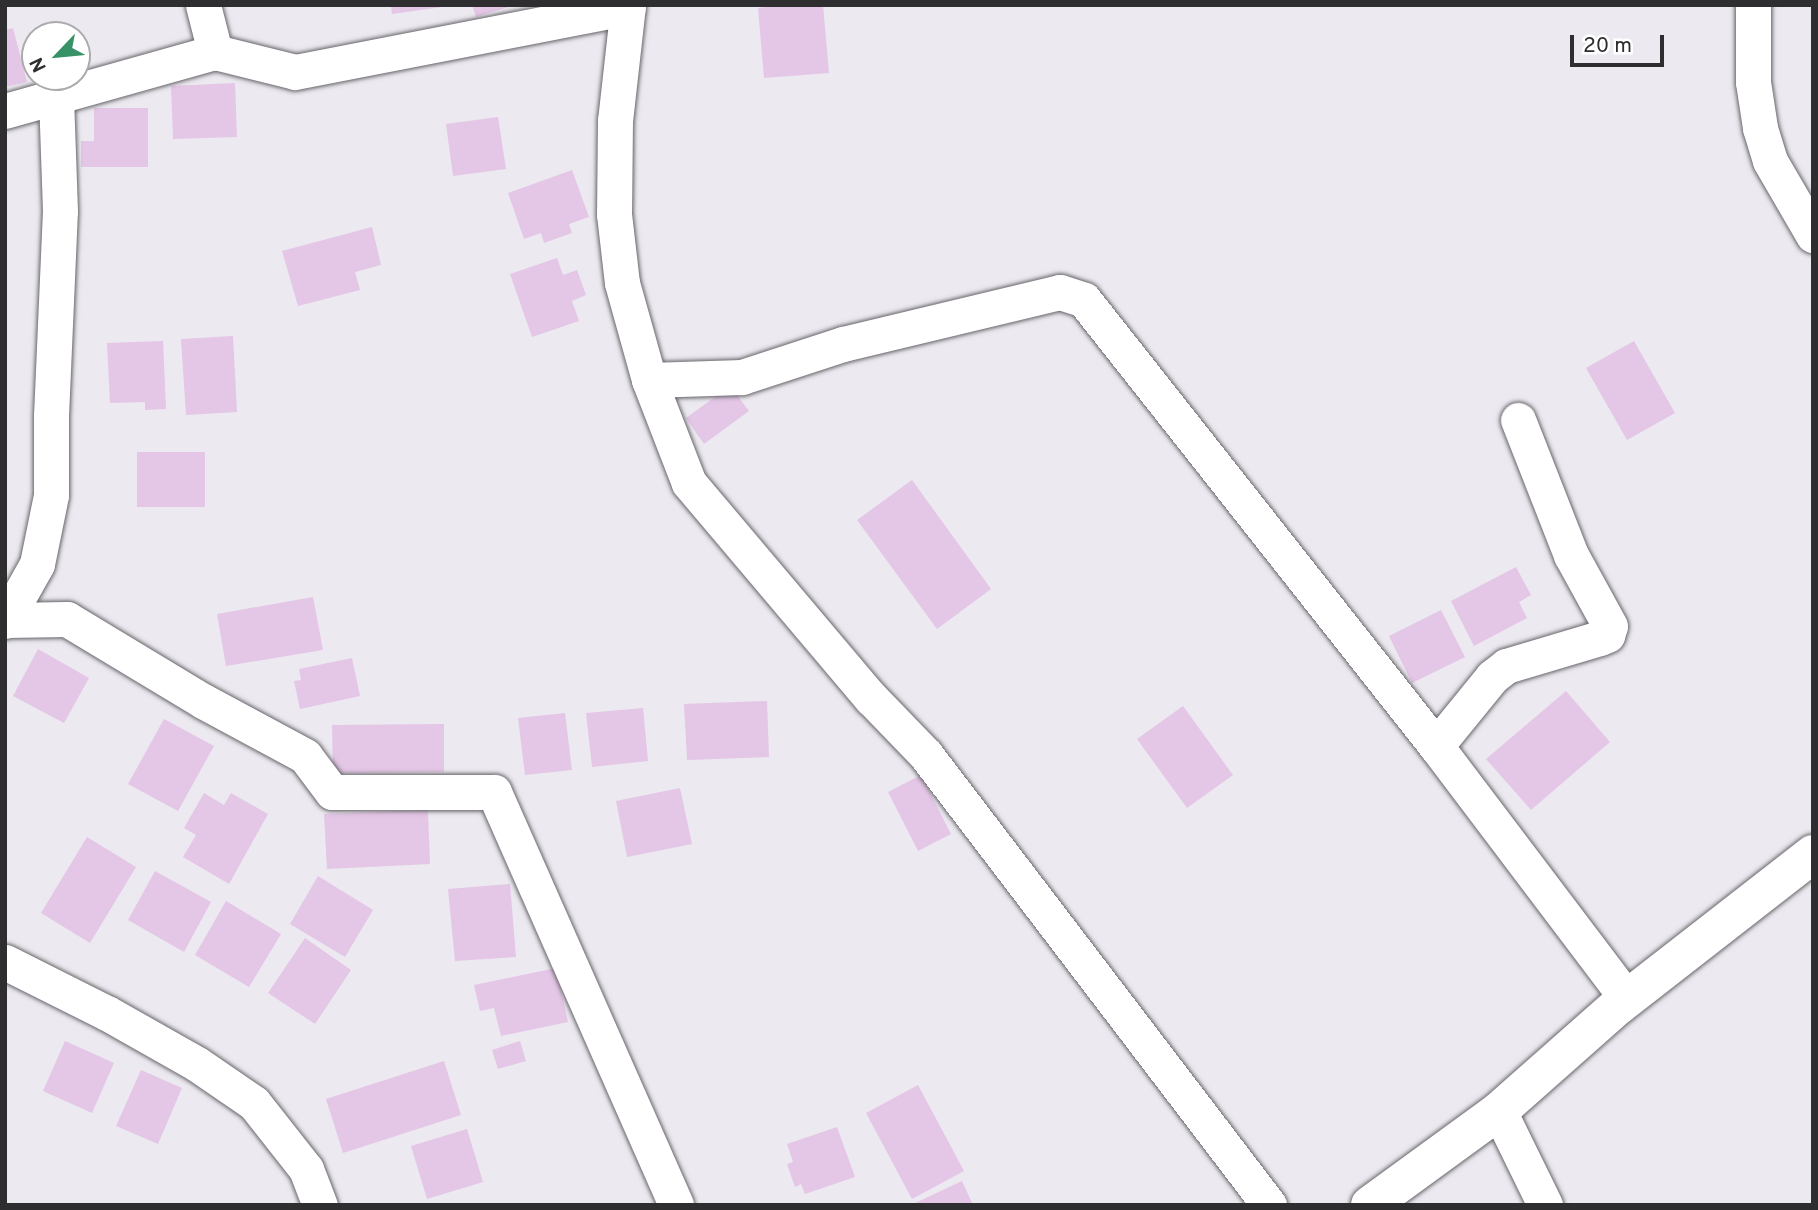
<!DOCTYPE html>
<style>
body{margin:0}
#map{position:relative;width:1818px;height:1210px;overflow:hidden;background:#ece9f0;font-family:Overpass,sans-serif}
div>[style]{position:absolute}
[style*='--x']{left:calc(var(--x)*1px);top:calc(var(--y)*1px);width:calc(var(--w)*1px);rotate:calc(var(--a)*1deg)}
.building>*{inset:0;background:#e4c6e6}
.roads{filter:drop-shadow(0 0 2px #68656b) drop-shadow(0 0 2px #68656b)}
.minor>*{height:35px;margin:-17.5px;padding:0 17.5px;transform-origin:17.5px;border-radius:17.5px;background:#fff}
.secondary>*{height:38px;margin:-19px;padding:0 19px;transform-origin:19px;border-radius:19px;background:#fff}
span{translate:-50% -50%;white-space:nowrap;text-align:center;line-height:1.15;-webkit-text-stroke:7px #fff;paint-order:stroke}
.frame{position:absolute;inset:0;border:7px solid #2e2d30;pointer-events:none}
.north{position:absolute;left:21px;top:21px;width:70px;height:70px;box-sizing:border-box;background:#fff;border:2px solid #ababac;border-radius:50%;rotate:244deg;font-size:19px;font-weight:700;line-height:28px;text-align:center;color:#2e2d30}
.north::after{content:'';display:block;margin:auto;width:24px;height:32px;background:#379268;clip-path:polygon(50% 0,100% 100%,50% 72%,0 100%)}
.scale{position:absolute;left:1570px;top:35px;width:94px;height:32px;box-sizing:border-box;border:4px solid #2e2d30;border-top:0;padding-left:9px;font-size:21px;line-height:24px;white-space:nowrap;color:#2e2d30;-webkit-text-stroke:5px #fff;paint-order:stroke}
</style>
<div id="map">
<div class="building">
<div style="clip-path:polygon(391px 5px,441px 5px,442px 7px,392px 14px)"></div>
<div style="clip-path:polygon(472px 5px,512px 5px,512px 6px,476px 17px)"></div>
<div style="clip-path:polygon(786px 5px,823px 5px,829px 73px,764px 78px,758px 8px)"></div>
<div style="clip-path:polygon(13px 28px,27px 82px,5px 87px,5px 30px)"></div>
<div style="clip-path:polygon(235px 83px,237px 137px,173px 139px,171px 86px)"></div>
<div style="clip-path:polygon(94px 108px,148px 108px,148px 167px,81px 167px,81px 141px,94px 141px)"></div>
<div style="clip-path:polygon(498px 117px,506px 169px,453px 176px,446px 124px)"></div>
<div style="clip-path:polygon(572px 170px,589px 217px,569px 224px,572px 233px,544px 243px,541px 233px,524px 239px,508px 193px)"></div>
<div style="clip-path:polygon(372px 227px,381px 265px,355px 272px,360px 290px,298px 306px,282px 251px)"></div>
<div style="clip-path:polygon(557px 258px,563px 275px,577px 270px,586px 295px,572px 301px,579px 321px,532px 337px,510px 274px)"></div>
<div style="clip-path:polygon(233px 336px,237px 412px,186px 415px,181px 339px)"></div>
<div style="clip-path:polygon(163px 341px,166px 409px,145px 410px,145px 402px,110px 403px,107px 343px)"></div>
<div style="clip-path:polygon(1634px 341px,1675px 413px,1627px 440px,1586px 368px)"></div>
<div style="clip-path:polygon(730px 386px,749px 411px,704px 444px,686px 418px)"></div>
<div style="clip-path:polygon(137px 452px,205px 452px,205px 507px,137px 507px)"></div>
<div style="clip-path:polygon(912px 480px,991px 589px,937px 629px,857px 520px)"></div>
<div style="clip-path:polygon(1516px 567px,1531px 595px,1519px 602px,1527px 618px,1474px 646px,1451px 601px)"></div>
<div style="clip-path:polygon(313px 597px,323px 650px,226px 666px,217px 614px)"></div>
<div style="clip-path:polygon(1441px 610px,1465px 657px,1412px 683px,1389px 636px)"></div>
<div style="clip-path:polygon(38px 649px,89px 678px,64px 723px,13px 696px)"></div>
<div style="clip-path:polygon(352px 658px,360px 696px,300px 709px,294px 681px,301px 680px,299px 669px)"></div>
<div style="clip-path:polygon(1566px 691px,1610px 742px,1531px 810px,1486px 759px)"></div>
<div style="clip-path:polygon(767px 701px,769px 757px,687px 760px,684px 704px)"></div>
<div style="clip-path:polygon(1183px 706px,1233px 775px,1187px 808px,1137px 739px)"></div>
<div style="clip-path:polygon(643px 708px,648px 761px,592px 767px,586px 713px)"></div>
<div style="clip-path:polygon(565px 713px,572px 770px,525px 775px,518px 718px)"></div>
<div style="clip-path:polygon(164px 719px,214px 746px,178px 811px,128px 784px)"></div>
<div style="clip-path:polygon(444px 724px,444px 772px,333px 773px,332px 725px)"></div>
<div style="clip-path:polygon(921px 775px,951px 834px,918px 851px,888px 792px)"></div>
<div style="clip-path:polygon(680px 788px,692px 844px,627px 857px,616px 801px)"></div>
<div style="clip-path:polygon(204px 793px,224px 805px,231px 793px,268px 814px,229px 884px,183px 857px,196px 835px,184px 828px)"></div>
<div style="clip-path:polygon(428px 810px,430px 864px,327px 869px,324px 814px)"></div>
<div style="clip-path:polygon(87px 837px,136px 867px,90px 943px,41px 913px)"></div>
<div style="clip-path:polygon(155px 871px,211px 902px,184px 952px,128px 920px)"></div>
<div style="clip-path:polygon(318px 876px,373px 910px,345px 957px,290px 924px)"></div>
<div style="clip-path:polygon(510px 884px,516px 957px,455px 961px,448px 889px)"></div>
<div style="clip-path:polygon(226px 901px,281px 934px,249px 987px,195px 955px)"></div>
<div style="clip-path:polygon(305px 938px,351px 970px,315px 1024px,268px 993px)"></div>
<div style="clip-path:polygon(556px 968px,568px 1022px,501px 1036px,494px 1008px,480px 1011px,474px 985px)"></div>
<div style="clip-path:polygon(65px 1041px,114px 1063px,92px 1113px,43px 1091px)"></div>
<div style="clip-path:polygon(520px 1041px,526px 1061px,498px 1069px,492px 1050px)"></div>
<div style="clip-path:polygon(444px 1061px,461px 1115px,343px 1153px,326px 1099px)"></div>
<div style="clip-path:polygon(141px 1070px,182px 1088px,158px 1144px,116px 1126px)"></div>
<div style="clip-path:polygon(918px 1085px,964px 1171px,912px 1199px,866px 1113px)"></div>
<div style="clip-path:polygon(837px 1127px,855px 1177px,805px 1194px,801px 1184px,795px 1187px,787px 1164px,793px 1162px,787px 1144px)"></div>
<div style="clip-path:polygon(467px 1129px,483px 1182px,427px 1199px,411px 1146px)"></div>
<div style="clip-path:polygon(962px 1181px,973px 1205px,911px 1205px)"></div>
</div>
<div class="roads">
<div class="minor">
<div style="--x:203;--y:5;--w:49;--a:75.7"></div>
<div style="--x:628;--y:5;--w:116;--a:96.4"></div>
<div style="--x:615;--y:120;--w:94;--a:90.6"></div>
<div style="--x:614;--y:214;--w:69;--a:83.4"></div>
<div style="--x:622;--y:283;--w:101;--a:74.4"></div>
<div style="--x:649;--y:380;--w:110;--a:68.8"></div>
<div style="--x:689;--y:483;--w:282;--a:49.8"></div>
<div style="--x:871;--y:698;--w:79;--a:46"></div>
<div style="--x:926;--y:755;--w:566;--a:52.68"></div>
<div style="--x:1753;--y:5;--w:77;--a:90"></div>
<div style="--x:1753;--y:82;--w:47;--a:81.3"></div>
<div style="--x:1760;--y:128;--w:34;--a:73"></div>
<div style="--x:1770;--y:161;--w:86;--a:59.8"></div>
<div style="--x:5;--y:111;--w:218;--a:-15.7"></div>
<div style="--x:215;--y:52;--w:82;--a:14"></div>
<div style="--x:295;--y:72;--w:339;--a:-11"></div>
<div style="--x:649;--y:380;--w:93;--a:-1.8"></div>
<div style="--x:742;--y:377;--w:106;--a:-18.1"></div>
<div style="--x:843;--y:344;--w:223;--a:-13.5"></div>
<div style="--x:1060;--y:292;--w:25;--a:18"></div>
<div style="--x:1084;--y:300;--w:568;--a:51.72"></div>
<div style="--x:1436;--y:746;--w:317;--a:52.9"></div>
<div style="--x:5;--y:620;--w:62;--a:-0.9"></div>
<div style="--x:67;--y:619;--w:159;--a:31.1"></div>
<div style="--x:203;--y:701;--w:116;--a:28.3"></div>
<div style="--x:305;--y:756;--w:45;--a:53.1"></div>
<div style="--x:332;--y:792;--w:162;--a:0"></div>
<div style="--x:494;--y:792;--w:451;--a:66.2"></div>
<div style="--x:5;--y:621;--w:65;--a:-60.7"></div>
<div style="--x:37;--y:564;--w:70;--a:-78.5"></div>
<div style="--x:51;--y:495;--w:79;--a:-90"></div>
<div style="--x:51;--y:416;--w:205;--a:-87.5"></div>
<div style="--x:60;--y:211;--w:116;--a:-92"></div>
<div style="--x:1436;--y:746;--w:89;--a:-50.9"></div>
<div style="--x:1492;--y:677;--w:18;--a:-38"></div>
<div style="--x:1506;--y:666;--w:98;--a:-16.6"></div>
<div style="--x:1600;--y:638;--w:8;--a:-23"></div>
<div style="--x:1607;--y:635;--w:9;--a:-72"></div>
<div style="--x:1610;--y:626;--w:81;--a:-118.8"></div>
<div style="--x:1571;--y:555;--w:145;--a:-111.4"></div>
<div style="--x:5;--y:962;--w:114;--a:26.6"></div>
<div style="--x:107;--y:1013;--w:103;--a:29.5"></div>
<div style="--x:197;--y:1064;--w:69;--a:34.4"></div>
<div style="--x:254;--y:1103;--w:84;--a:51.8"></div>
<div style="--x:306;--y:1169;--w:39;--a:69"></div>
<div style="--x:1499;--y:1111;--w:105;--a:63.9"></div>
</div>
<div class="secondary">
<div style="--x:1370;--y:1205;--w:160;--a:-36.1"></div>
<div style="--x:1499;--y:1111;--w:160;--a:-41.5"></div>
<div style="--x:1619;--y:1005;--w:246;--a:-37.9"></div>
</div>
</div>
<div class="frame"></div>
<div class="north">N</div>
<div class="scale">20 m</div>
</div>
